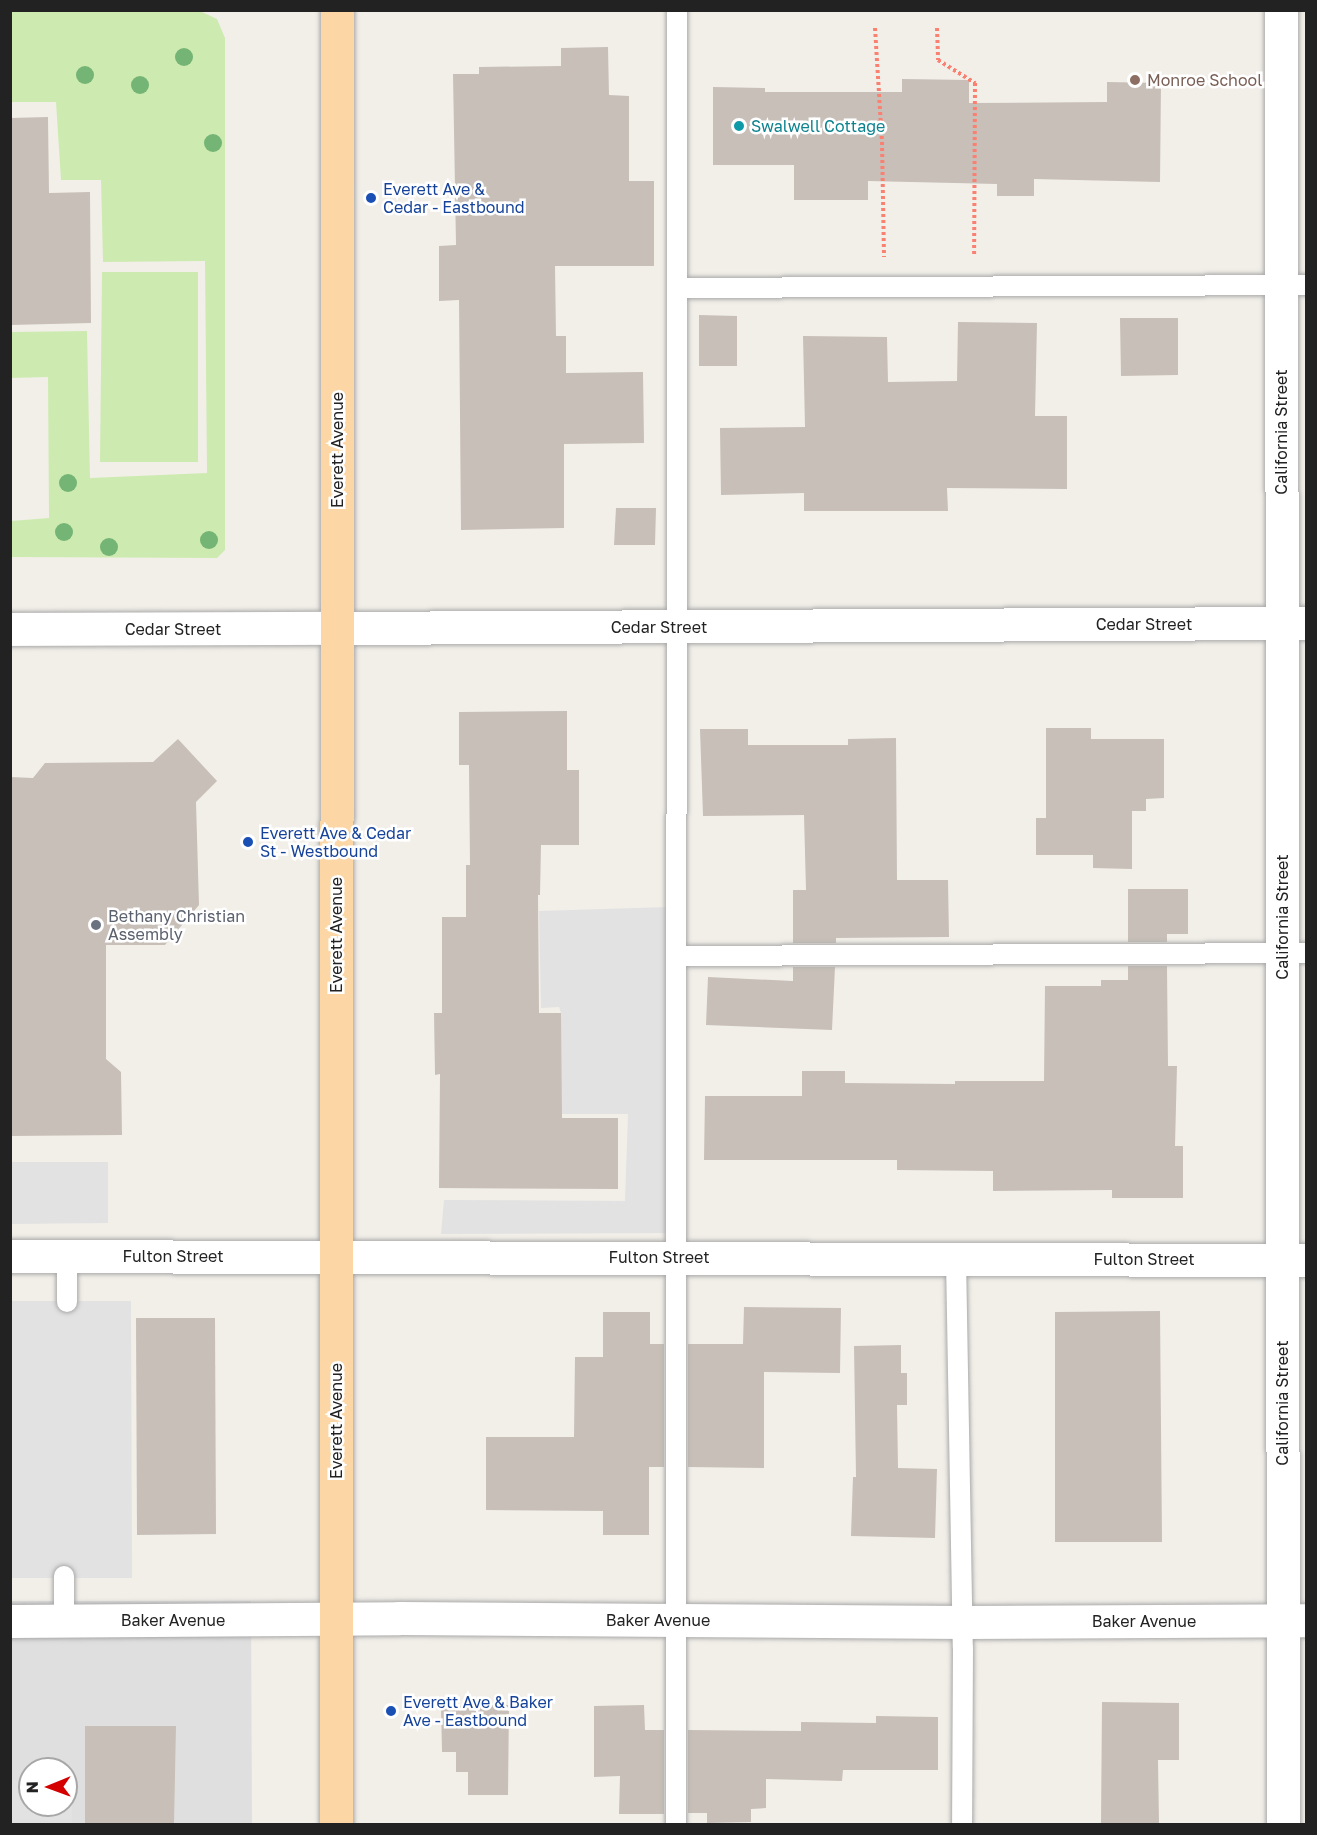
<!DOCTYPE html>
<style>
body{margin:0}
#map{position:relative;width:1317px;height:1835px;overflow:hidden;background:#f2efe9;font-family:"Golos Text",sans-serif}
div>[style]{position:absolute}
[style*='--x']{left:calc(var(--x)*1px);top:calc(var(--y)*1px);width:calc(var(--w)*1px);rotate:calc(var(--a)*1deg)}
.residential>*{inset:0;background:#e0dfdf}
.grass>*{inset:0;background:#cdebb0}
.parking>*{inset:0;background:#e2e2e2}
.building>*{inset:0;background:#c7bfb8}
.path>*{height:4px;margin-top:-2px;transform-origin:0;background:repeating-linear-gradient(90deg,#fa8072 0 3px,transparent 0 6px)}
.roads{filter:drop-shadow(0 0 2px #a9a9a9) drop-shadow(0 0 2px #a9a9a9)}
.service>*{height:20px;margin:-10px;padding:0 10px;transform-origin:10px;border-radius:10px;background:#fff}
.minor>*{height:33px;margin:-16.5px;padding:0 16.5px;transform-origin:16.5px;border-radius:16.5px;background:#fff}
.tertiary>*{height:33px;margin:-16.5px;padding:0 16.5px;transform-origin:16.5px;border-radius:16.5px;background:#fff}
.primary>*{height:33px;margin:-16.5px;padding:0 16.5px;transform-origin:16.5px;border-radius:16.5px;background:#fcd6a4}
.trees>*{width:18px;height:18px;margin:-9px;border-radius:50%;background:#74b475}
.dots>*{width:16px;height:16px;translate:-50% -50%;box-sizing:border-box;border:3px solid #fff;border-radius:50%}
span{translate:-50% -50%;white-space:nowrap;text-align:center;line-height:1.15;-webkit-text-stroke:5px #fff;paint-order:stroke}
.education-label{font-size:16px;color:#785e54}
.left{translate:0 -50%;text-align:left}
.culture-label{font-size:16px;color:#0d838f}
.transit-label{font-size:16px;color:#164399}
.street-label{font-size:16px;color:#222}
.worship-label{font-size:16px;color:#5b616d}
.frame{position:absolute;inset:0;border:12px solid #222;pointer-events:none}
.north{position:absolute;left:18px;top:1757px;width:60px;height:60px;box-sizing:border-box;background:#fff;border:2px solid #a7a7a7;border-radius:50%;rotate:269deg;font-size:16px;font-weight:700;line-height:24px;text-align:center;color:#222}
.north::after{content:'';display:block;margin:auto;width:21px;height:27px;background:#d40000;clip-path:polygon(50% 0,100% 100%,50% 72%,0 100%)}
</style>
<div id="map">
<div class="residential">
<div style="clip-path:polygon(evenodd,10px 1601px,251px 1601px,252px 1824px,11px 1824px,10px 1601px,30px 1769px,66px 1769px,66px 1805px,30px 1805px,30px 1769px)"></div>
</div>
<div class="grass">
<div style="clip-path:polygon(10px 11px,200px 11px,217px 19px,225px 38px,225px 550px,217px 558px,11px 557px,11px 521px,49px 518px,48px 377px,11px 378px,11px 332px,87px 331px,90px 478px,207px 473px,205px 261px,103px 262px,101px 180px,61px 180px,56px 102px,11px 102px)"></div>
<div style="clip-path:polygon(102px 272px,198px 272px,198px 462px,100px 462px)"></div>
</div>
<div class="parking">
<div style="clip-path:polygon(669px 907px,671px 1233px,441px 1234px,444px 1200px,625px 1201px,628px 1114px,558px 1114px,561px 1013px,559px 1007px,541px 1008px,539px 911px)"></div>
<div style="clip-path:polygon(10px 1162px,108px 1162px,108px 1223px,11px 1224px)"></div>
<div style="clip-path:polygon(10px 1301px,131px 1301px,132px 1578px,11px 1578px)"></div>
<div style="clip-path:polygon(11px 1780px,30px 1781px,30px 1805px,66px 1805px,66px 1781px,72px 1781px,72px 1824px,11px 1824px)"></div>
</div>
<div class="building">
<div style="clip-path:polygon(608px 47px,609px 95px,629px 96px,629px 181px,654px 181px,654px 266px,555px 266px,556px 336px,566px 336px,566px 373px,643px 372px,644px 443px,564px 444px,564px 528px,461px 530px,459px 300px,439px 301px,439px 246px,456px 245px,453px 74px,479px 74px,479px 67px,561px 66px,561px 48px)"></div>
<div style="clip-path:polygon(902px 79px,969px 80px,969px 103px,1107px 102px,1107px 82px,1161px 83px,1160px 182px,1034px 179px,1034px 196px,997px 196px,997px 184px,868px 181px,868px 200px,794px 200px,794px 165px,713px 165px,713px 87px,765px 88px,765px 92px,902px 92px)"></div>
<div style="clip-path:polygon(48px 117px,49px 193px,90px 192px,91px 323px,10px 325px,10px 118px)"></div>
<div style="clip-path:polygon(699px 315px,737px 316px,737px 366px,699px 366px)"></div>
<div style="clip-path:polygon(1120px 318px,1178px 318px,1178px 375px,1121px 376px)"></div>
<div style="clip-path:polygon(958px 322px,1037px 323px,1035px 416px,1067px 416px,1067px 489px,947px 488px,948px 511px,804px 511px,804px 493px,721px 495px,720px 428px,805px 427px,803px 336px,887px 337px,888px 382px,957px 381px)"></div>
<div style="clip-path:polygon(616px 508px,656px 508px,655px 545px,614px 545px)"></div>
<div style="clip-path:polygon(567px 711px,567px 770px,579px 770px,579px 845px,541px 845px,540px 895px,538px 895px,539px 1013px,561px 1013px,562px 1118px,618px 1118px,618px 1189px,439px 1188px,440px 1074px,435px 1075px,434px 1013px,442px 1013px,442px 917px,466px 917px,466px 865px,470px 865px,469px 765px,459px 765px,459px 712px)"></div>
<div style="clip-path:polygon(1046px 728px,1091px 728px,1091px 739px,1164px 739px,1164px 798px,1146px 799px,1146px 811px,1132px 811px,1132px 869px,1093px 868px,1093px 855px,1036px 855px,1036px 818px,1046px 818px)"></div>
<div style="clip-path:polygon(700px 729px,748px 729px,748px 745px,848px 745px,848px 739px,896px 738px,897px 880px,948px 880px,949px 937px,836px 938px,836px 943px,793px 943px,793px 890px,806px 890px,804px 815px,703px 816px)"></div>
<div style="clip-path:polygon(178px 739px,217px 781px,196px 802px,199px 905px,165px 945px,106px 945px,106px 1059px,121px 1072px,122px 1135px,10px 1136px,10px 777px,33px 778px,45px 763px,153px 762px)"></div>
<div style="clip-path:polygon(1128px 889px,1188px 889px,1188px 934px,1167px 934px,1167px 942px,1128px 942px)"></div>
<div style="clip-path:polygon(1128px 966px,1167px 966px,1168px 1066px,1177px 1066px,1175px 1146px,1183px 1146px,1183px 1198px,1112px 1198px,1112px 1190px,993px 1191px,993px 1171px,897px 1170px,897px 1160px,704px 1160px,705px 1096px,802px 1096px,802px 1071px,845px 1071px,845px 1083px,955px 1084px,955px 1081px,1044px 1081px,1045px 986px,1101px 986px,1101px 980px,1128px 980px)"></div>
<div style="clip-path:polygon(793px 967px,835px 967px,832px 1030px,706px 1025px,708px 977px,793px 981px)"></div>
<div style="clip-path:polygon(744px 1307px,841px 1308px,840px 1373px,764px 1372px,764px 1468px,688px 1467px,688px 1344px,743px 1344px)"></div>
<div style="clip-path:polygon(1160px 1311px,1162px 1542px,1055px 1542px,1055px 1312px)"></div>
<div style="clip-path:polygon(603px 1312px,650px 1312px,650px 1344px,664px 1344px,664px 1467px,649px 1467px,649px 1535px,603px 1535px,603px 1511px,486px 1510px,486px 1437px,574px 1437px,575px 1357px,603px 1357px)"></div>
<div style="clip-path:polygon(136px 1318px,215px 1318px,216px 1534px,137px 1535px)"></div>
<div style="clip-path:polygon(901px 1345px,901px 1373px,907px 1373px,907px 1405px,897px 1405px,898px 1468px,937px 1469px,935px 1538px,851px 1536px,853px 1477px,856px 1477px,854px 1346px)"></div>
<div style="clip-path:polygon(1102px 1702px,1179px 1703px,1179px 1760px,1158px 1760px,1159px 1824px,1101px 1824px)"></div>
<div style="clip-path:polygon(509px 1705px,508px 1795px,468px 1795px,468px 1772px,456px 1772px,456px 1752px,442px 1752px,441px 1706px)"></div>
<div style="clip-path:polygon(644px 1705px,645px 1730px,664px 1730px,664px 1814px,619px 1814px,620px 1776px,594px 1777px,594px 1706px)"></div>
<div style="clip-path:polygon(876px 1716px,938px 1717px,938px 1770px,843px 1770px,842px 1781px,766px 1779px,766px 1808px,751px 1809px,751px 1822px,707px 1823px,707px 1813px,688px 1813px,688px 1730px,801px 1731px,801px 1722px,876px 1723px)"></div>
<div style="clip-path:polygon(85px 1726px,176px 1726px,174px 1824px,85px 1824px)"></div>
</div>
<div class="path">
<div style="--x:875;--y:28;--w:114;--a:86.5"></div>
<div style="--x:882;--y:142;--w:115;--a:89"></div>
<div style="--x:937;--y:28;--w:32;--a:88"></div>
<div style="--x:938;--y:60;--w:44;--a:31.9"></div>
<div style="--x:975;--y:83;--w:173;--a:90.3"></div>
</div>
<div class="roads">
<div class="service">
<div style="--x:677;--y:288;--w:629;--a:-0.27"></div>
<div style="--x:677;--y:956;--w:629;--a:-0.27"></div>
<div style="--x:67;--y:1256;--w:46;--a:90"></div>
<div style="--x:956;--y:1258;--w:390;--a:89"></div>
<div style="--x:963;--y:1648;--w:176;--a:90.3"></div>
<div style="--x:64;--y:1621;--w:45;--a:-90"></div>
<div style="--x:676;--y:1824;--w:1814;--a:-89.97"></div>
</div>
<div class="minor">
<div style="--x:10;--y:629;--w:326;--a:-0.2"></div>
<div style="--x:10;--y:1256;--w:1296;--a:0.18"></div>
<div style="--x:10;--y:1621;--w:389;--a:-0.4"></div>
<div style="--x:399;--y:1618;--w:564;--a:0.41"></div>
<div style="--x:963;--y:1622;--w:343;--a:-0.3"></div>
</div>
<div class="tertiary">
<div style="--x:1281;--y:10;--w:1814;--a:89.94"></div>
<div style="--x:336;--y:628;--w:970;--a:-0.3"></div>
</div>
<div class="primary">
<div style="--x:336;--y:1824;--w:1814;--a:-89.97"></div>
</div>
</div>
<div class="trees">
<div style="left:184px;top:57px"></div>
<div style="left:85px;top:75px"></div>
<div style="left:140px;top:85px"></div>
<div style="left:213px;top:143px"></div>
<div style="left:68px;top:483px"></div>
<div style="left:64px;top:532px"></div>
<div style="left:209px;top:540px"></div>
<div style="left:109px;top:547px"></div>
</div>
<div class="dots">
<div style="left:1135px;top:80px;background:#8d6e63"></div>
<div style="left:739px;top:126px;background:#0f9aa8"></div>
<div style="left:371px;top:198px;background:#1a4fb4"></div>
<div style="left:248px;top:842px;background:#1a4fb4"></div>
<div style="left:96px;top:925px;background:#6b7280"></div>
<div style="left:391px;top:1711px;background:#1a4fb4"></div>
</div>
<div class="education-label">
<span class="left" style="left:1147px;top:80px">Monroe School</span>
</div>
<div class="culture-label">
<span class="left" style="left:751px;top:126px">Swalwell Cottage</span>
</div>
<div class="transit-label">
<span class="left" style="left:383px;top:198px">Everett Ave &amp;<br>Cedar - Eastbound</span>
<span class="left" style="left:260px;top:842px">Everett Ave &amp; Cedar<br>St - Westbound</span>
<span class="left" style="left:403px;top:1711px">Everett Ave &amp; Baker<br>Ave - Eastbound</span>
</div>
<div class="street-label">
<span style="left:1281px;top:432px;rotate:-90deg">California Street</span>
<span style="left:337px;top:450px;rotate:-90deg">Everett Avenue</span>
<span style="left:1144px;top:624px">Cedar Street</span>
<span style="left:659px;top:627px">Cedar Street</span>
<span style="left:173px;top:629px">Cedar Street</span>
<span style="left:1282px;top:917px;rotate:-90deg">California Street</span>
<span style="left:336px;top:935px;rotate:-90deg">Everett Avenue</span>
<span style="left:173px;top:1256px">Fulton Street</span>
<span style="left:659px;top:1257px">Fulton Street</span>
<span style="left:1144px;top:1259px">Fulton Street</span>
<span style="left:1282px;top:1403px;rotate:-90deg">California Street</span>
<span style="left:336px;top:1421px;rotate:-90deg">Everett Avenue</span>
<span style="left:173px;top:1620px">Baker Avenue</span>
<span style="left:658px;top:1620px">Baker Avenue</span>
<span style="left:1144px;top:1621px">Baker Avenue</span>
</div>
<div class="worship-label">
<span class="left" style="left:108px;top:925px">Bethany Christian<br>Assembly</span>
</div>
<div class="frame"></div>
<div class="north">N</div>
</div>
